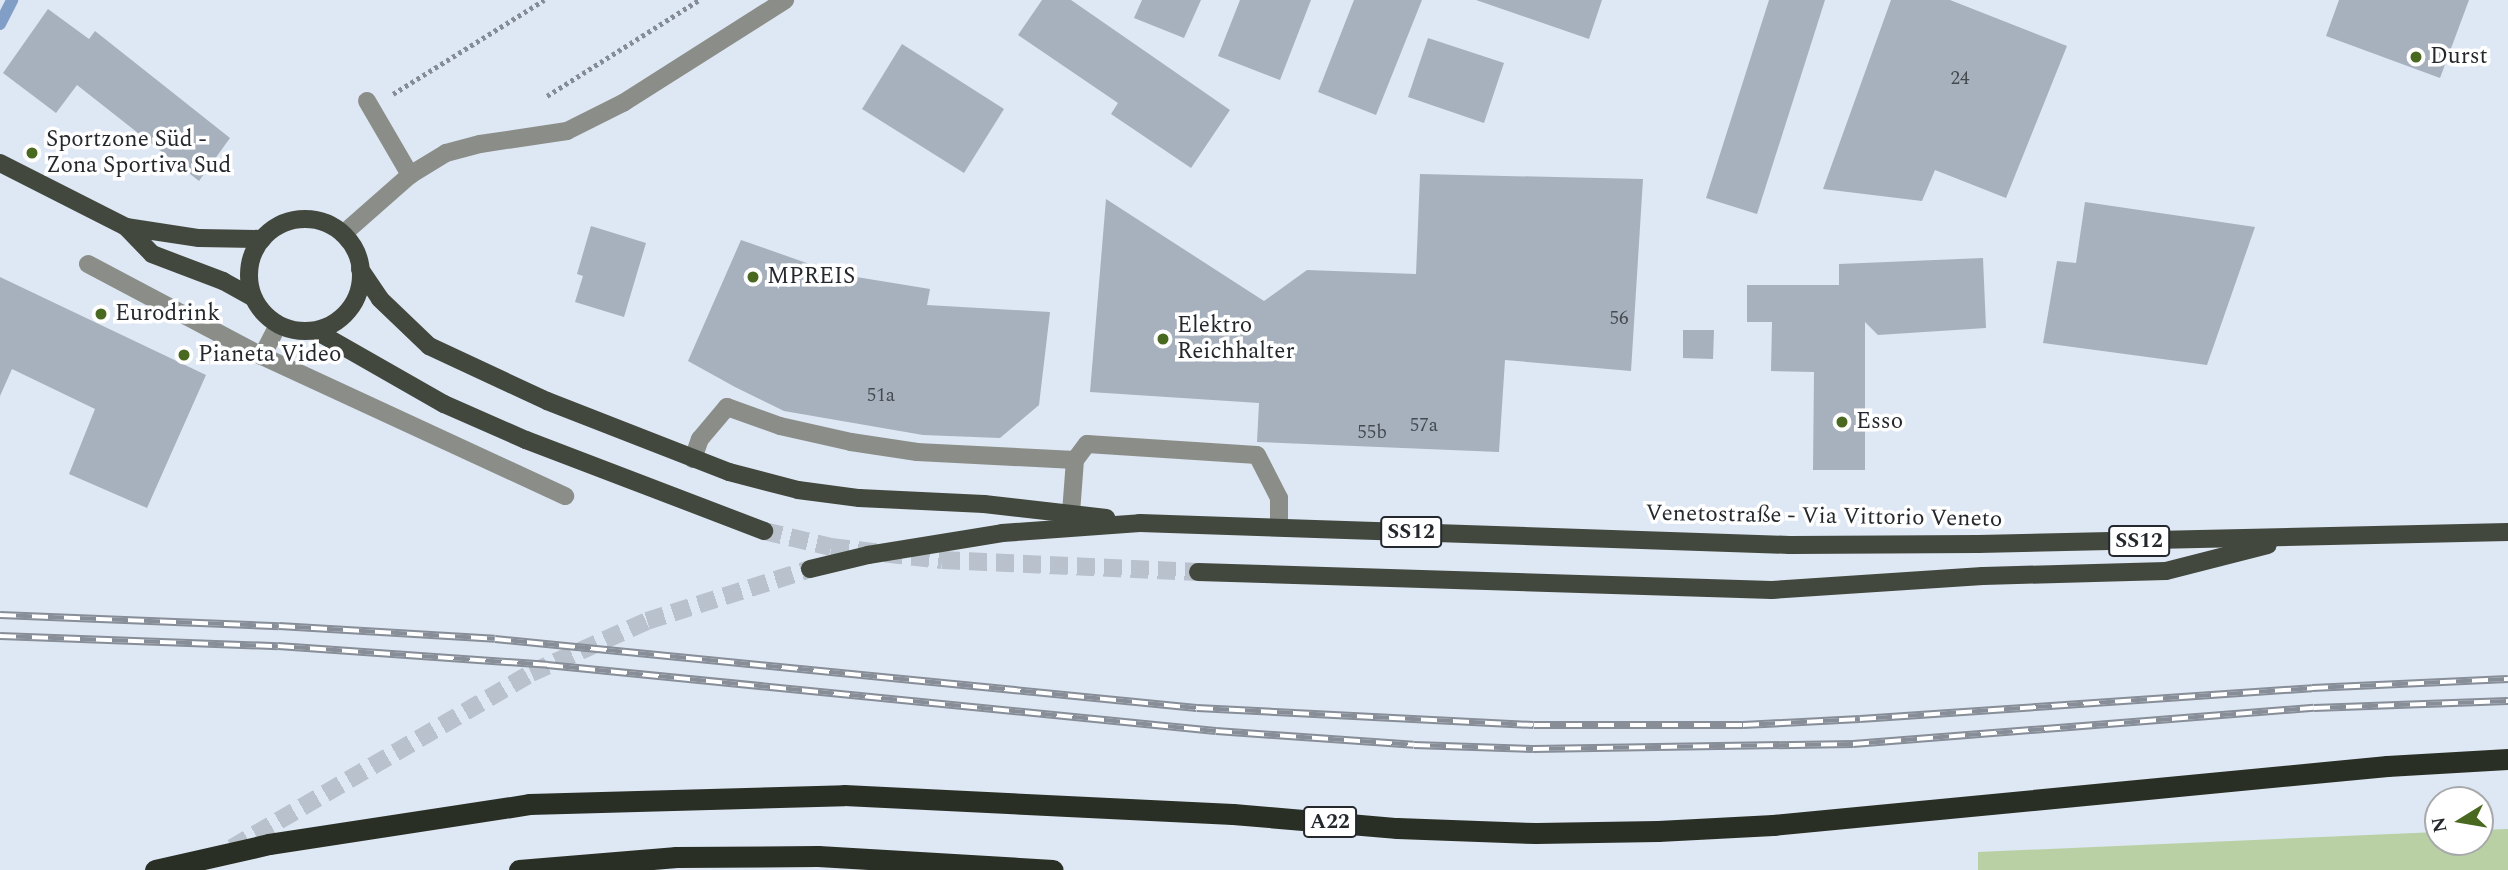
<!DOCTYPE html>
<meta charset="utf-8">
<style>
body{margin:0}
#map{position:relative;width:2508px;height:870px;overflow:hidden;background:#dee7f4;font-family:Spectral,serif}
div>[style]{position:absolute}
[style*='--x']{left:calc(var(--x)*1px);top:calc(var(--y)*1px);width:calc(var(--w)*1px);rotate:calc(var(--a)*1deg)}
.green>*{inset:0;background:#b9d0a4}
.stream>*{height:12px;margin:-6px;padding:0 6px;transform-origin:6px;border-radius:6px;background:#819fc6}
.building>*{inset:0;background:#a7b1bd}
.major-tunnel>*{height:18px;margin-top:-9px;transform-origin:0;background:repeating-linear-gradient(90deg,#b9c1cc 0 18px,transparent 0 27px)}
.path>*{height:4.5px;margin-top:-2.25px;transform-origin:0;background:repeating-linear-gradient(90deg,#868c96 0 3.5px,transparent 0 7px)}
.minor>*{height:18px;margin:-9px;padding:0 9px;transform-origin:9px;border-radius:9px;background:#8b8e88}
.major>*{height:18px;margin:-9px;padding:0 9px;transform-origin:9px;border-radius:9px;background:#42483e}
.major>.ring{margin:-9px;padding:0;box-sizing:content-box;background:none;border:18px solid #42483e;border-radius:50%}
.highway>*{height:21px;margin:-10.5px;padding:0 10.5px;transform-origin:10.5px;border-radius:10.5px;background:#2a2f25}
.rail>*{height:8px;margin-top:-4px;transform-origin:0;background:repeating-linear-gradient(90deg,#fff 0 16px,#888e97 0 32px);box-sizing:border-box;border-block:2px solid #888e97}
.dots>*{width:19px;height:19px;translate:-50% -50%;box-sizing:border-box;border:4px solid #fff;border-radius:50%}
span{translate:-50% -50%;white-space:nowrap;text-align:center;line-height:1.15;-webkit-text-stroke:7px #fff;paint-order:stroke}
.number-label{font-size:19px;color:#454a50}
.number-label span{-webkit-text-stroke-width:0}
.shield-label span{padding:2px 5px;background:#fff;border:2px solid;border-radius:5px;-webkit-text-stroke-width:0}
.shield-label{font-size:21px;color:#24272c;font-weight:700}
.poi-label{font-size:23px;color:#24272c}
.left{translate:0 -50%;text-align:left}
.street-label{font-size:23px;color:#24272c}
.north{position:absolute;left:2424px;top:786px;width:70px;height:70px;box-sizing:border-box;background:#fff;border:2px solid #a7a9ab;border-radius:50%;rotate:259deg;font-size:19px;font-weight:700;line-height:28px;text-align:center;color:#24272c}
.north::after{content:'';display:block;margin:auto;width:24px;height:32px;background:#48691f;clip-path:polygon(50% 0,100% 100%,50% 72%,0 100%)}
</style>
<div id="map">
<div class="green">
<div style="clip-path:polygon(2508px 829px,2508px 870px,1978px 870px,1978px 852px,2438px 832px,2438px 842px,2480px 842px,2480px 830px)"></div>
</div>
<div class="stream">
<div style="--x:0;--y:24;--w:27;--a:-63"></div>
</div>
<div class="building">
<div style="clip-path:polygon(1042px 0,1071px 0,1230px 110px,1191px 168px,1111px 114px,1118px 103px,1018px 35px)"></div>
<div style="clip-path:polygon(1142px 0,1201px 0,1184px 38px,1134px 18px)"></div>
<div style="clip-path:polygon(1240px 0,1311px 0,1280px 80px,1218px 56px)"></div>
<div style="clip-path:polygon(1354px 0,1422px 0,1376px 115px,1318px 92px)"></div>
<div style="clip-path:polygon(1476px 0,1602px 0,1589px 39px)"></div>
<div style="clip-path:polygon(1769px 0,1825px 0,1757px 214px,1706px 198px)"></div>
<div style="clip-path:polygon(1891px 0,1950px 0,2067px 46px,2006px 198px,1935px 170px,1922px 201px,1823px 189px)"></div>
<div style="clip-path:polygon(2339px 0,2469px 0,2440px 78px,2326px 36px)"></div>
<div style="clip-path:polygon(48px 9px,89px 39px,95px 31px,230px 138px,199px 181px,77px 85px,56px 113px,3px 73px)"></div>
<div style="clip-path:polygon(1428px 38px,1504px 63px,1484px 123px,1408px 97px)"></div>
<div style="clip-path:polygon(902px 44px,1004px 109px,964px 173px,862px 109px)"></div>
<div style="clip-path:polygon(1420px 174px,1643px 179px,1631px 371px,1505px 360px,1499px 452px,1257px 442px,1259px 403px,1090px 392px,1106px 199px,1264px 301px,1307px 270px,1416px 274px)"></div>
<div style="clip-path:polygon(2085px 202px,2255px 227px,2207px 365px,2043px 343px,2057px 261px,2076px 263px)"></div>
<div style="clip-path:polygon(591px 226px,646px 243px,624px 317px,575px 302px,583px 276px,577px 274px)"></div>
<div style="clip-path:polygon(741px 240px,838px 274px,930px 289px,927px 305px,1050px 312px,1039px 405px,1000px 438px,923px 435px,784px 411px,735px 387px,688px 361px)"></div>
<div style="clip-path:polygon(1983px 258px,1986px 328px,1878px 335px,1865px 322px,1865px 470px,1813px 470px,1814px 372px,1771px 371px,1772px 322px,1747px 322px,1747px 285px,1839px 285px,1839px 264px)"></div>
<div style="clip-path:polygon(0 277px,206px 375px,147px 508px,69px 474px,95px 409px,12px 369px,0 396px)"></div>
<div style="clip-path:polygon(1683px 330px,1714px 330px,1713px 359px,1683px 358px)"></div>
</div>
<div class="major-tunnel">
<div style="--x:764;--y:531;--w:69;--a:13.4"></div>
<div style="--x:831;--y:547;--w:112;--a:6.7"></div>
<div style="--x:942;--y:560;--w:256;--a:2.7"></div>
<div style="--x:232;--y:848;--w:346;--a:-30.3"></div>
<div style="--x:531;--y:673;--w:127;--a:-24.1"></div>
<div style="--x:647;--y:621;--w:171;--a:-17.7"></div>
</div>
<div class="path">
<div style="--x:393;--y:94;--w:178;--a:-31.9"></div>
<div style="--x:547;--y:96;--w:180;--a:-32.3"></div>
</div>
<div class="minor">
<div style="--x:367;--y:101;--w:86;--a:59.8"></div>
<div style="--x:343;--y:234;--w:89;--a:-41.4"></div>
<div style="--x:410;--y:175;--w:42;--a:-31.4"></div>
<div style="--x:446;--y:153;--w:35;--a:-15"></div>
<div style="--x:480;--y:144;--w:88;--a:-8.5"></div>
<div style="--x:567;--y:131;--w:63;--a:-26.6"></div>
<div style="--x:623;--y:103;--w:192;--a:-32.4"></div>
<div style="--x:88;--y:264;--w:197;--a:27.9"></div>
<div style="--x:278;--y:325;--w:35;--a:117"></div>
<div style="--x:262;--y:356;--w:334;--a:24.8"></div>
<div style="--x:693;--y:459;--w:21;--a:-71"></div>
<div style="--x:700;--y:439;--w:42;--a:-49.8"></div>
<div style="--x:727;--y:407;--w:56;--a:19.7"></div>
<div style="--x:780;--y:426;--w:73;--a:12.7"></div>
<div style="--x:851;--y:442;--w:67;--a:8.6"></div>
<div style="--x:917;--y:452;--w:158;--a:2.9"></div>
<div style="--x:1071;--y:513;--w:53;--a:-85.7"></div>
<div style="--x:1075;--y:460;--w:20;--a:-53"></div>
<div style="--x:1087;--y:444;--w:170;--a:3.7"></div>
<div style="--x:1257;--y:455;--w:48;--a:62.9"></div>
<div style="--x:1279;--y:498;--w:29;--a:90"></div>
</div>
<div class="major">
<div style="--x:0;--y:163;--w:141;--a:26.9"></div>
<div style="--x:126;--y:227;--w:74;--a:8.6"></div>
<div style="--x:199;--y:238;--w:63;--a:0.9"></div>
<div class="ring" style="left:249px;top:219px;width:94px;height:94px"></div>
<div style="--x:126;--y:227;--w:37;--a:46"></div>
<div style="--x:152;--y:254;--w:76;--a:20.8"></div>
<div style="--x:223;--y:281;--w:35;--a:29"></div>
<div style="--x:360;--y:269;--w:36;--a:56"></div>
<div style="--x:380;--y:299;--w:68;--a:43.8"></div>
<div style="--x:429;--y:346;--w:130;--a:25"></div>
<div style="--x:547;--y:401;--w:195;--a:21.3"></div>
<div style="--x:729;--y:472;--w:71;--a:14.6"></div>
<div style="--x:798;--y:490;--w:62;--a:7.5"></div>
<div style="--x:859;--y:498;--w:125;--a:2.7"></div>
<div style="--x:984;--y:504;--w:123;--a:6.5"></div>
<div style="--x:316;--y:331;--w:147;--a:29.7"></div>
<div style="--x:444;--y:404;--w:90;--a:23.7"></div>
<div style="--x:526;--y:440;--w:255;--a:20.9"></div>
<div style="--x:810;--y:569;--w:60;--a:-13.6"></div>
<div style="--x:868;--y:555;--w:136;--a:-9.3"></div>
<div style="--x:1002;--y:533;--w:138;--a:-4.1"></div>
<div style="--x:1140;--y:523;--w:650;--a:1.94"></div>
<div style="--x:1790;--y:545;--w:188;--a:-0.3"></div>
<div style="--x:1978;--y:544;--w:530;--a:-1.3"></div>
<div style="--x:1198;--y:572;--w:574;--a:1.8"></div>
<div style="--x:1772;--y:590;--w:211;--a:-3.8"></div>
<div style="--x:1983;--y:576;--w:183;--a:-1.6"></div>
<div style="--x:2166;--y:571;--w:105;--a:-14.3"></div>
</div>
<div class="highway">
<div style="--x:155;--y:870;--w:117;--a:-12.8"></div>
<div style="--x:269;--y:844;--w:263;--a:-8.7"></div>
<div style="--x:529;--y:804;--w:315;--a:-1.6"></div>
<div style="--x:844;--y:795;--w:389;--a:2.8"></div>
<div style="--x:1233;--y:814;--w:165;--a:4.9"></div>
<div style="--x:1397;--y:828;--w:139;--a:2.1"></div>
<div style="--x:1536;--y:833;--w:122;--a:-0.9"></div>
<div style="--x:1658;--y:831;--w:115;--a:-3"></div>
<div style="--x:1773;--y:825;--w:617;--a:-5.49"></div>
<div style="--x:2387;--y:766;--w:121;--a:-3.3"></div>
<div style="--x:519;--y:870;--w:158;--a:-4.7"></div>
<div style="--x:676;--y:857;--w:142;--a:-0.4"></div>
<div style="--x:818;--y:856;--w:235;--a:3.4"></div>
</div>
<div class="rail">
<div style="--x:0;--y:615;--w:279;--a:2.3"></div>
<div style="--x:279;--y:626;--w:216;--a:3.4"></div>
<div style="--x:495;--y:639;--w:705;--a:5.61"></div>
<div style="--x:1197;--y:708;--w:337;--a:2.9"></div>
<div style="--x:1534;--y:725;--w:209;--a:0"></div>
<div style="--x:1743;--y:725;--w:117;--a:-2.9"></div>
<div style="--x:1860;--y:719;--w:453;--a:-3.9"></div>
<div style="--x:2312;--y:688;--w:196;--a:-2.6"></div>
<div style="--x:0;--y:636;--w:278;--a:2.1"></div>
<div style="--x:278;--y:646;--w:270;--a:4"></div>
<div style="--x:547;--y:665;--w:672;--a:5.63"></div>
<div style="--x:1216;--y:731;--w:198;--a:4"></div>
<div style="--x:1414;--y:745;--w:119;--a:1.9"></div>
<div style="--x:1533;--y:749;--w:320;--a:-0.9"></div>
<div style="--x:1853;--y:744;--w:462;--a:-4.5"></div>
<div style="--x:2314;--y:708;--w:194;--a:-2.1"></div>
</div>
<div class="dots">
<div style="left:2416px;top:57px;background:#48691f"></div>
<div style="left:32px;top:153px;background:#48691f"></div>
<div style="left:753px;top:277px;background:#48691f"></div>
<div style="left:101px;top:314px;background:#48691f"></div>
<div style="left:1163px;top:339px;background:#48691f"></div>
<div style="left:184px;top:355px;background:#48691f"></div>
<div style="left:1842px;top:422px;background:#48691f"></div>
</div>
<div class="number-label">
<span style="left:1960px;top:79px">24</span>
<span style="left:1619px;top:319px">56</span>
<span style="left:881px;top:396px">51a</span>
<span style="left:1424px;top:426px">57a</span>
<span style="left:1372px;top:433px">55b</span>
</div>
<div class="shield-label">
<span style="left:1411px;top:532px">SS12</span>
<span style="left:2139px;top:541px">SS12</span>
<span style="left:1330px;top:822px">A22</span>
</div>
<div class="poi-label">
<span class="left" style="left:2430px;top:57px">Durst</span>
<span class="left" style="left:46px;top:153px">Sportzone Süd -<br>Zona Sportiva Sud</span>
<span class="left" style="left:767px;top:277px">MPREIS</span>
<span class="left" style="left:115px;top:314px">Eurodrink</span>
<span class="left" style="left:1177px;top:339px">Elektro<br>Reichhalter</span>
<span class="left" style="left:198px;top:355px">Pianeta Video</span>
<span class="left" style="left:1856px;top:422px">Esso</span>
</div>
<div class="street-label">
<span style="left:1824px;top:517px;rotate:1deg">Venetostraße - Via Vittorio Veneto</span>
</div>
<div class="north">N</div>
</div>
